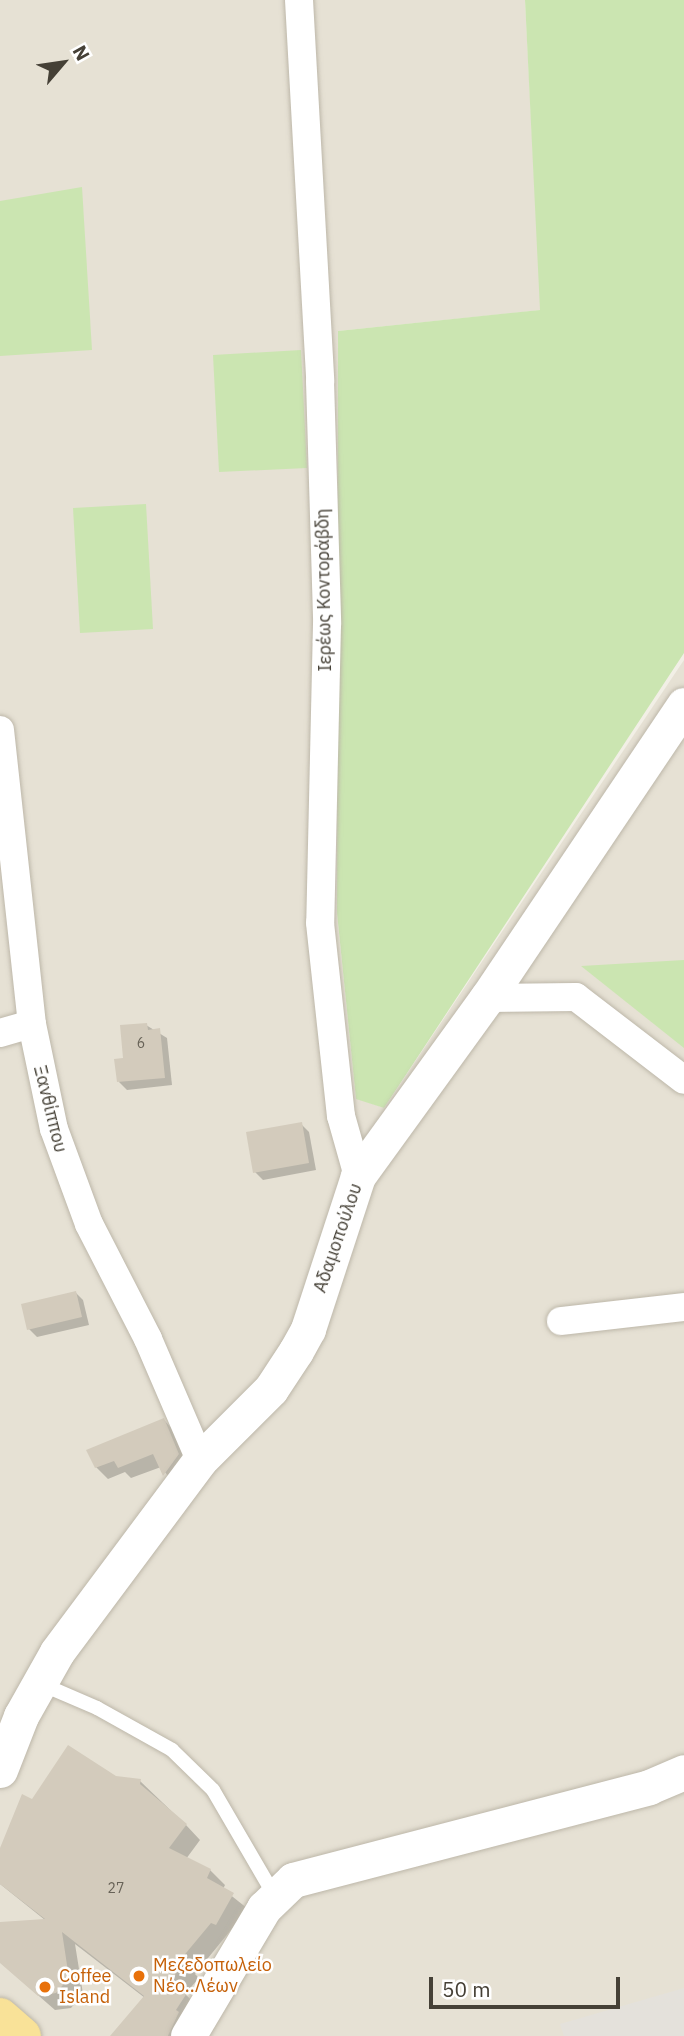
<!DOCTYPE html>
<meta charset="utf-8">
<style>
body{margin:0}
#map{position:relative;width:684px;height:2036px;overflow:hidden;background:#f2efe6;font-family:"IBM Plex Sans",sans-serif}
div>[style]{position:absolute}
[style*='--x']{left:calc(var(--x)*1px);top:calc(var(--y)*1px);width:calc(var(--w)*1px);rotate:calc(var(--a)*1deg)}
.residential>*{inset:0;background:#e6e1d4}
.industrial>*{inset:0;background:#e4e1db}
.green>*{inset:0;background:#cbe5b1}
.shadow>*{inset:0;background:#0003}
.building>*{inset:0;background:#d3cbbc}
.roads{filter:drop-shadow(0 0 2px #bdb7a9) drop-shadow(0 0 2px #bdb7a9)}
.service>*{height:14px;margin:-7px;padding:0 7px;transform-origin:7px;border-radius:7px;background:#fff}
.minor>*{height:28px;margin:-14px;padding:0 14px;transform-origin:14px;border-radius:14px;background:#fff}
.tertiary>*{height:35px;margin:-17.5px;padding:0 17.5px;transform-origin:17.5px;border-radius:17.5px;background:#fff}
.primary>*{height:38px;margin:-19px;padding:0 19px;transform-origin:19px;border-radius:19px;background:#f9e298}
.dots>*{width:19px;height:19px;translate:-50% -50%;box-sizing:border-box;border:4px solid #fff;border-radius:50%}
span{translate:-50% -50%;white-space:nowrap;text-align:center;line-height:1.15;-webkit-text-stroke:5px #fff;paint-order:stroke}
.number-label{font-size:14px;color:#686358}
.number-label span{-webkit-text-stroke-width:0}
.street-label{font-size:18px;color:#454036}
.food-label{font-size:18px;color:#c56008}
.left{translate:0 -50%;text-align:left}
.north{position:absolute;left:28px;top:28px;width:70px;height:70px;-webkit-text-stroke:5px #fff;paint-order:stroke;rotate:61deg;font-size:19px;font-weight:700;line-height:28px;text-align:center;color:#454036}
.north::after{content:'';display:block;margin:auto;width:24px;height:32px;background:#454036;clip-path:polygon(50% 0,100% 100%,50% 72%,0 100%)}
.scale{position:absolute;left:429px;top:1977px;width:191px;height:32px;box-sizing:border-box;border:4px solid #454036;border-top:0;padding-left:9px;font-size:21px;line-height:24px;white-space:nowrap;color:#454036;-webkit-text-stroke:5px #fff;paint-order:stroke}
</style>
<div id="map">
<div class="residential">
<div style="clip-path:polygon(0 0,525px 0,541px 310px,338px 331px,337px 913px,356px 1098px,384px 1108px,684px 660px,684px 2036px,0 2036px)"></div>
</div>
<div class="industrial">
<div style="clip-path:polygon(684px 1988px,684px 2036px,564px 2036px,560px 2024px)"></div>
</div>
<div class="green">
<div style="clip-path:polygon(525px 0,684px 0,684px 653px,384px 1108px,356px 1099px,337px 913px,338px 331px,540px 310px)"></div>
<div style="clip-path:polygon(82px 187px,92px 350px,0 356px,0 201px)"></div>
<div style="clip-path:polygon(301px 350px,307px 468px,219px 472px,213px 355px)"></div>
<div style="clip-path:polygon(146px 504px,153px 629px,80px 633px,73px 508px)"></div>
<div style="clip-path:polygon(684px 960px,684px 1048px,581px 966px)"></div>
</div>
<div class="shadow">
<div style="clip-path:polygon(146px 1025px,167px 1038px,172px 1085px,127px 1090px,119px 1082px,125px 1060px)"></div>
<div style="clip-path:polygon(301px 1124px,309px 1132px,316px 1170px,263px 1180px,255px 1172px)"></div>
<div style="clip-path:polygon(75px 1292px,83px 1300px,89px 1325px,37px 1337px,29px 1329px)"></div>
<div style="clip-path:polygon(164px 1420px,175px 1432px,190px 1467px,176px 1486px,161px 1467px,131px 1478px,125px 1472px,108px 1479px,96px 1467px)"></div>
<div style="clip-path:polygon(116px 1778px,140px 1781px,186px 1825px,200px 1840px,186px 1859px,210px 1870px,225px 1885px,223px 1889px,248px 1909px,195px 1974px,199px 1978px,185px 1994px,201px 2009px,190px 2036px,112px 2036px,145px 1998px,75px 1944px,83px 1994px,71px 2008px,55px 2010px,0 1962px,0 1926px,45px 1920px,0 1884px,0 1853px,32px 1801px)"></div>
</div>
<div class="building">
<div style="clip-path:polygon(147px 1023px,148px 1030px,160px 1028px,165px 1078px,117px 1082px,114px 1059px,123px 1058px,120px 1025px)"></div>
<div style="clip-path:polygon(302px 1122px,309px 1163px,253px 1173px,246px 1132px)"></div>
<div style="clip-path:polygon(76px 1291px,82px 1317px,27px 1330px,21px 1304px)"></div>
<div style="clip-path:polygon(164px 1418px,179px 1454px,163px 1476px,153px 1454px,118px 1468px,114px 1461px,95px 1468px,86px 1450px)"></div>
<div style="clip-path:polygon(68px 1745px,116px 1776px,141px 1779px,140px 1784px,187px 1824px,169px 1848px,211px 1869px,207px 1878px,234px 1893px,216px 1925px,211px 1923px,181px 1959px,185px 1962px,171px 1980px,187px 1993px,176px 2010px,179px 2012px,168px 2036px,110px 2036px,144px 1996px,62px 1932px,69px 1978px,56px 1993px,38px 1996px,0 1963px,0 1922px,45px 1919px,0 1884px,0 1848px,22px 1794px,32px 1799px)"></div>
</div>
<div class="roads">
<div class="service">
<div style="--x:39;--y:1683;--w:63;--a:23.3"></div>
<div style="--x:97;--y:1708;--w:86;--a:29.2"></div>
<div style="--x:172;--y:1750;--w:57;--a:44.3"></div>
<div style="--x:213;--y:1790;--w:121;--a:59.8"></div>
</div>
<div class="minor">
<div style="--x:299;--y:0;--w:382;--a:86.8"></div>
<div style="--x:320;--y:381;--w:243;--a:88.3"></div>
<div style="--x:327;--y:624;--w:299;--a:91.3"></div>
<div style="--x:320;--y:923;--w:194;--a:83.8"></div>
<div style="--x:341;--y:1116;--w:62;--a:74.2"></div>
<div style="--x:0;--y:730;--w:296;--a:83.8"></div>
<div style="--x:32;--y:1024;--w:107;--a:78.2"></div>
<div style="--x:54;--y:1129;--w:101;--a:69.8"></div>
<div style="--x:89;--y:1224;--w:129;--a:62.8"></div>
<div style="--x:148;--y:1339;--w:132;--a:66.7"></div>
<div style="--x:487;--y:998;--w:89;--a:-0.6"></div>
<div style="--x:576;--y:997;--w:136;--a:37.5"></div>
<div style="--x:0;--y:1033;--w:33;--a:-16"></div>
<div style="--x:561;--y:1321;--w:124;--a:-6.5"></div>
</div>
<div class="tertiary">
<div style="--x:0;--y:1770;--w:58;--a:-68.7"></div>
<div style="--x:21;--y:1716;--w:73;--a:-60.6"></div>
<div style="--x:57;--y:1652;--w:239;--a:-53.3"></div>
<div style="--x:200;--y:1460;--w:100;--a:-45"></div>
<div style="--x:271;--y:1389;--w:45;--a:-56.7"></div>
<div style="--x:296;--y:1351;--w:25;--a:-61"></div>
<div style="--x:308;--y:1329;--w:161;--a:-71.9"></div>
<div style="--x:358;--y:1176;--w:220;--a:-54.1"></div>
<div style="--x:487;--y:998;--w:353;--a:-56.1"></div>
<div style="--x:188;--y:2036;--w:149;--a:-59.3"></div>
<div style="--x:264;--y:1908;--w:40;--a:-44"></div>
<div style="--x:293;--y:1880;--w:368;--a:-14.6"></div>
<div style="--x:649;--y:1787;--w:38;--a:-23"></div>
</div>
<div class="primary">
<div style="--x:0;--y:2017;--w:29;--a:41"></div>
</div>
</div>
<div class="dots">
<div style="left:139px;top:1976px;background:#e8710a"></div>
<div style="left:45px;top:1987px;background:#e8710a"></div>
</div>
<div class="number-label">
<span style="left:141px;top:1043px">6</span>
<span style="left:116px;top:1888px">27</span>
</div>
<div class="street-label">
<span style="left:324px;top:590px;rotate:-91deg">Ιερέως Κοντοράβδη</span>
<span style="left:50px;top:1109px;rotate:76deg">Ξανθίππου</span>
<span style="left:338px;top:1238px;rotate:-71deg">Αδαμοπούλου</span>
</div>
<div class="food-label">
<span class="left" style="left:153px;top:1976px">Μεζεδοπωλείο<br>Νέο..Λέων</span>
<span class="left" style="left:59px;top:1987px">Coffee<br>Island</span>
</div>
<div class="north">N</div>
<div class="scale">50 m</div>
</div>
